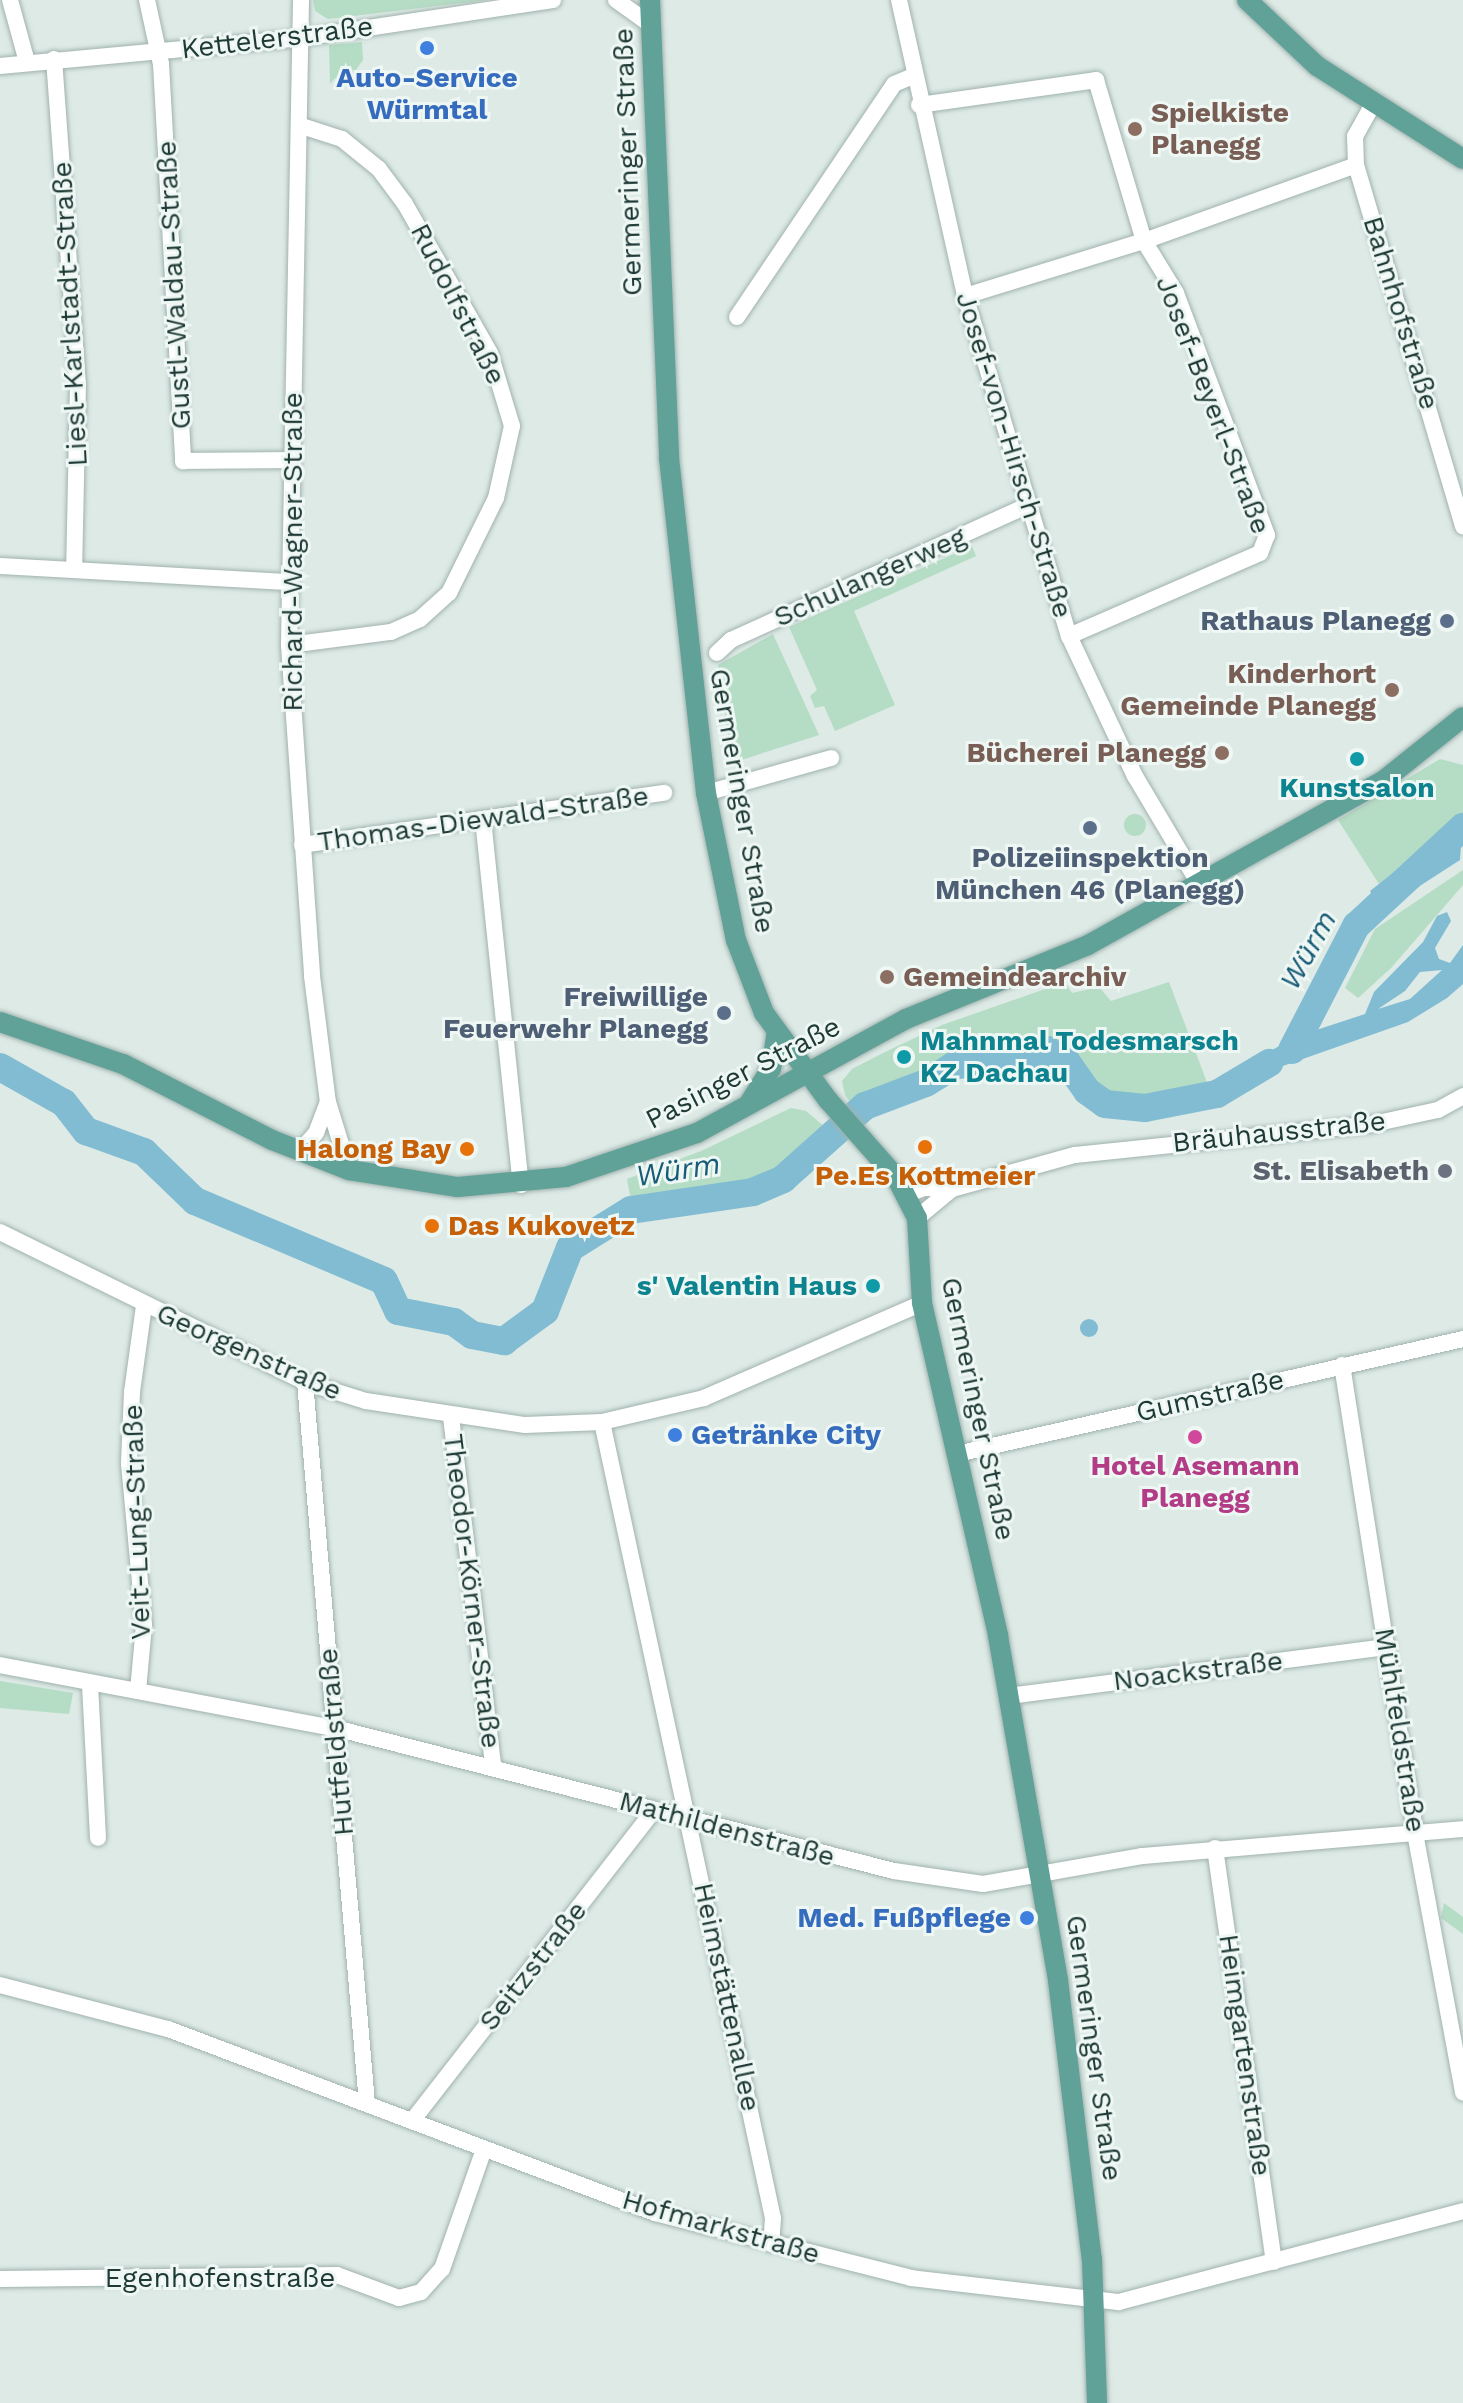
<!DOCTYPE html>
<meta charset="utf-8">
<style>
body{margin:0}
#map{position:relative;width:1463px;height:2403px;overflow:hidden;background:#ddeae6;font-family:"Work Sans",sans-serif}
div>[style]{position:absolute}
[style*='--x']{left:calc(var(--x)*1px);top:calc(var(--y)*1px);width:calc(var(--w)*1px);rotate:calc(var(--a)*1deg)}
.green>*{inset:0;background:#b5dcc4}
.round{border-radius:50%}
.water>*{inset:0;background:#82bcd2}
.river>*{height:28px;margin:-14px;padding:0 14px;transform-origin:14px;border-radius:14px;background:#82bcd2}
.roads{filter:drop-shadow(0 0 2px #a0b2ae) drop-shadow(0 0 2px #a0b2ae)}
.minor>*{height:16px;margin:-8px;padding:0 8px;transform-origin:8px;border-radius:8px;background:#fff}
.major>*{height:20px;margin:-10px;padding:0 10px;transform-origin:10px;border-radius:10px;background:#60a198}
.dots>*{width:22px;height:22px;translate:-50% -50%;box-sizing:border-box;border:4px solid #eef7f3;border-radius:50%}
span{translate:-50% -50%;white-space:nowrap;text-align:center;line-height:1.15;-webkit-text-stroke:6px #eef7f3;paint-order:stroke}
.street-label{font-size:28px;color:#1f3a36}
.shop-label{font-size:28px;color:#366cbe;font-weight:700}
.left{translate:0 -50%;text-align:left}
.right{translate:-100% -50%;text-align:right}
.education-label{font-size:28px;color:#785e54;font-weight:700}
.service-label{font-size:28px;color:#4e5e75;font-weight:700}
.culture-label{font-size:28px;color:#0d838f;font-weight:700}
.food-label{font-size:28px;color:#c56008;font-weight:700}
.worship-label{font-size:28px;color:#5b616d;font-weight:700}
.hotel-label{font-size:28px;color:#b23c85;font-weight:700}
.water-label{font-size:30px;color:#185b76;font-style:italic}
</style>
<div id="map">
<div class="green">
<div style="clip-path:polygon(313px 0,487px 0,328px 19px,315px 11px)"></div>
<div style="clip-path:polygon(362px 42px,363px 60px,345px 85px,335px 78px,330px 84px,329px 45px)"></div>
<div style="clip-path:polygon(972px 546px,976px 556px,854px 611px,895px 705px,835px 731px,824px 706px,815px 708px,810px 696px,817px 690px,789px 627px)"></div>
<div style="clip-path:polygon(773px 634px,819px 735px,732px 763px,718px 665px)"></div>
<div style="clip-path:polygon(1440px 759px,1463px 765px,1463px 815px,1379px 884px,1338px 820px)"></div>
<div class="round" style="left:1124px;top:814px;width:22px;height:22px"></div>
<div style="clip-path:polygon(1463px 870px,1463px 885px,1391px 968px,1358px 998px,1345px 988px,1375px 929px)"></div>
<div style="clip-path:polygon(1065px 982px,1072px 993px,1099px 987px,1111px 1001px,1169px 982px,1208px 1085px,1149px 1099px,1118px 1097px,1096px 1090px,1071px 1055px,1049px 1042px,1007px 1058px,979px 1053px,949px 1060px,853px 1106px,845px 1095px,842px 1081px,852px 1069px,883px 1053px,942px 1025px)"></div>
<div style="clip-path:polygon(791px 1108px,806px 1111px,826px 1128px,776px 1175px,631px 1201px,627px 1179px,701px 1151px)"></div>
<div style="clip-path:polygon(0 1681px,73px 1693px,69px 1714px,0 1708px)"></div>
<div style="clip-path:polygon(1444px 1903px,1463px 1917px,1463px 1934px,1441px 1918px)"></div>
</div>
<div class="water">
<div style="clip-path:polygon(1463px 817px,1460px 860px,1381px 911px,1370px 891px)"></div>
<div style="clip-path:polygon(evenodd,1447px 912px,1451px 921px,1435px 948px,1439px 959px,1450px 963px,1463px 945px,1463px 984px,1447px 998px,1408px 1022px,1237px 1082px,1242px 1067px,1295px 1037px,1365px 1014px,1374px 992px,1423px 942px,1437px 916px,1447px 912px,1442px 970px,1410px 999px,1378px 1009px,1405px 991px,1420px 972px,1442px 970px)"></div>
<div class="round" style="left:1080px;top:1319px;width:18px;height:18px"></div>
</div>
<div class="river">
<div style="--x:1292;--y:1050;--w:140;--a:-62.7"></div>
<div style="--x:1356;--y:926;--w:146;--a:-42.8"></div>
<div style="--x:0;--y:1067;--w:73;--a:29.4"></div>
<div style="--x:64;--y:1103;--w:36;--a:52"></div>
<div style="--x:86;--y:1131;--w:62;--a:19.9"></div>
<div style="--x:144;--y:1152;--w:71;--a:43.9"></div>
<div style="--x:195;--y:1201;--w:205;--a:22.9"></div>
<div style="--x:384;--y:1281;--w:33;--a:65"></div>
<div style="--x:398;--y:1311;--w:57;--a:11.1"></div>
<div style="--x:454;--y:1322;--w:22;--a:36"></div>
<div style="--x:472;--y:1335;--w:33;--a:11"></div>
<div style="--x:504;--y:1341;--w:51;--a:-36.2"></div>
<div style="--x:545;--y:1311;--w:68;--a:-68.4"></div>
<div style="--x:570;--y:1248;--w:72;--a:-31.9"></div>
<div style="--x:631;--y:1210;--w:123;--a:-8.4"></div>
<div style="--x:753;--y:1192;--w:33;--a:-23"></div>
<div style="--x:783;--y:1179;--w:110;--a:-41.7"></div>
<div style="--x:865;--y:1106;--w:65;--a:-20.7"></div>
<div style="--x:926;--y:1083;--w:32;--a:-32"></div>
<div style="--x:953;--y:1066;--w:25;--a:-9"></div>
<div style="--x:978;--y:1062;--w:32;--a:11"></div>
<div style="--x:1009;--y:1068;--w:42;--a:-25.3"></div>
<div style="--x:1047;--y:1050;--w:22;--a:30"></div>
<div style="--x:1066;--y:1061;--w:37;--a:55"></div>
<div style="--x:1087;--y:1091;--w:22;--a:36"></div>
<div style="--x:1105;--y:1104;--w:40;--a:5.7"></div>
<div style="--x:1145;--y:1108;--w:73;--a:-11"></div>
<div style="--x:1217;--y:1094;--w:61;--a:-30.8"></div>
</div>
<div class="roads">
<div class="minor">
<div style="--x:10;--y:0;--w:64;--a:74.7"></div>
<div style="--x:147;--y:0;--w:66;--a:77.7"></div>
<div style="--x:161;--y:64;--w:398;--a:86.8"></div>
<div style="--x:183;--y:461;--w:106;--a:-0.5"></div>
<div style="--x:301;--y:0;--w:645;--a:91.07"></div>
<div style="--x:289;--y:645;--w:332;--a:86"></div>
<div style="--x:312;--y:976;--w:127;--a:82.8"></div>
<div style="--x:328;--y:1102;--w:71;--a:72.8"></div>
<div style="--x:616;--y:0;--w:43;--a:35.5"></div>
<div style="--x:899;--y:0;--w:303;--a:77.4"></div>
<div style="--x:965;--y:296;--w:356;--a:73"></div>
<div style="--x:1069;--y:636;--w:155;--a:64.8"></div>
<div style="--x:1135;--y:776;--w:126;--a:59.3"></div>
<div style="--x:54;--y:59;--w:326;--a:85.8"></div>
<div style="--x:78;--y:384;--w:184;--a:91.2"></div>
<div style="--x:0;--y:66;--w:303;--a:-5.3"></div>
<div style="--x:302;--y:38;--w:254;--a:-8.6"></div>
<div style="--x:1373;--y:104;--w:37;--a:119"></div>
<div style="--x:1355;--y:136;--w:29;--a:88"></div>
<div style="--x:1356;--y:165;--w:377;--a:73.5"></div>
<div style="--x:919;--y:105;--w:179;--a:-8"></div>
<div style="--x:1096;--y:80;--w:168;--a:73.4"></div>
<div style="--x:1144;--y:241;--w:61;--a:58.4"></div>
<div style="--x:1176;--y:293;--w:259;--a:69.4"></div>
<div style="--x:1267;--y:535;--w:19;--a:111"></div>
<div style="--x:1260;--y:553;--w:208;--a:156.5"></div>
<div style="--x:965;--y:296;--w:187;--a:-17.1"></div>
<div style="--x:1144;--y:241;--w:225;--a:-19.7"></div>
<div style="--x:737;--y:317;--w:281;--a:-56"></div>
<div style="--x:894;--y:84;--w:21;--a:-23"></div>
<div style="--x:0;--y:566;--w:288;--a:3.2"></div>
<div style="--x:289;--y:645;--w:103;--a:-7.3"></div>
<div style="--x:391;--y:632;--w:32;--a:-24"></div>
<div style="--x:420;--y:619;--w:39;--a:-42"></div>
<div style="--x:449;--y:593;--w:106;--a:-63.7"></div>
<div style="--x:496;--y:498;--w:74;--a:-77.5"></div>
<div style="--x:512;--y:426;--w:76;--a:-106.8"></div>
<div style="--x:490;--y:353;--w:172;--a:-119.7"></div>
<div style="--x:405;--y:204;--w:44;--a:-126.6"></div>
<div style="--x:379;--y:169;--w:48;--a:-141"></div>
<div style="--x:342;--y:139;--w:42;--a:-162"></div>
<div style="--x:717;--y:653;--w:19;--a:-43"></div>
<div style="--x:731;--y:640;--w:325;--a:-24.4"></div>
<div style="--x:706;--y:793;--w:130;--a:-15.6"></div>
<div style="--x:483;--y:819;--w:368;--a:84.1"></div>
<div style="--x:302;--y:845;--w:366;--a:-8.2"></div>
<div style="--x:299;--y:1152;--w:25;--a:-48"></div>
<div style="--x:316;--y:1133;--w:33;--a:-69"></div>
<div style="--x:908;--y:1194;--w:17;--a:-21"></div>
<div style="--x:924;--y:1188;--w:28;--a:2"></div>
<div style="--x:952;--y:1189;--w:128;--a:-15.5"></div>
<div style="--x:1075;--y:1155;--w:300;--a:-5.9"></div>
<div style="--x:1373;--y:1124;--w:66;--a:-12.2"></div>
<div style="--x:1438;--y:1110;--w:29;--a:-29"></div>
<div style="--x:917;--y:1218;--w:45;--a:-39.6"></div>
<div style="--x:0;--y:1232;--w:340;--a:26.2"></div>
<div style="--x:305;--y:1382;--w:64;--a:17.3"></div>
<div style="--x:366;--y:1401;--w:161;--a:8.6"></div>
<div style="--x:525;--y:1425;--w:77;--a:-2.2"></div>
<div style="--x:602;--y:1422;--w:105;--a:-13.2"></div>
<div style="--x:704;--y:1398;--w:238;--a:-23.5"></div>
<div style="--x:1342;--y:1365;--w:474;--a:81.1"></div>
<div style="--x:1415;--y:1833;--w:264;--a:79.5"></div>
<div style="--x:305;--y:1382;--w:724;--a:85.09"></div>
<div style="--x:451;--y:1417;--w:351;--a:83.1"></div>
<div style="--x:602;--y:1422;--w:814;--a:77.88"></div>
<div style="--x:773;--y:2218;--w:26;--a:94"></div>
<div style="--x:957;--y:1454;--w:519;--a:-12.8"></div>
<div style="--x:0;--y:1665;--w:341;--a:10.7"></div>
<div style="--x:335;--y:1728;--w:577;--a:14.35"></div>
<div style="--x:894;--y:1871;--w:90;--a:8.3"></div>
<div style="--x:983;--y:1884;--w:161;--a:-10"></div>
<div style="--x:1142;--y:1856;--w:322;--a:-4.8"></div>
<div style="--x:90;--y:1685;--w:153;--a:87"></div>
<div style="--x:138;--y:1691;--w:66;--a:-84.8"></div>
<div style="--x:144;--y:1625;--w:163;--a:-95.3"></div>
<div style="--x:129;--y:1463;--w:71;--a:-87.6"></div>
<div style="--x:132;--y:1392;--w:87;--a:-82.1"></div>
<div style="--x:1009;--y:1696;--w:382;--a:-7.4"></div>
<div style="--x:1215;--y:1848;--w:418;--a:81.9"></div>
<div style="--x:0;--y:1985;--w:174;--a:14.7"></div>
<div style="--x:168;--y:2029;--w:521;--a:20.7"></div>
<div style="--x:655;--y:2213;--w:264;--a:14.2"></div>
<div style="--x:911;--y:2278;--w:209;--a:6.6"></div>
<div style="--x:1119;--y:2302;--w:356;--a:-14.8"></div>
<div style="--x:412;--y:2121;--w:393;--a:-52.1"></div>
<div style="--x:0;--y:2279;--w:337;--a:-0.7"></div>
<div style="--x:337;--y:2275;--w:66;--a:20.4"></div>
<div style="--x:399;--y:2298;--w:23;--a:-15"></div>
<div style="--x:421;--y:2292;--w:31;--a:-48"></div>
<div style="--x:442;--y:2269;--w:127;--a:-70.7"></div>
</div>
<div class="major">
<div style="--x:650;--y:0;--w:458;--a:87.6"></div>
<div style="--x:669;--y:458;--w:337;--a:83.7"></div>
<div style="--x:706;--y:793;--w:150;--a:78.5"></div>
<div style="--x:736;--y:940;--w:78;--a:69"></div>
<div style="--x:764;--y:1013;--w:108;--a:53.7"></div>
<div style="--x:828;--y:1100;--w:103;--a:48.6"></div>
<div style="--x:896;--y:1177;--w:46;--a:62.9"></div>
<div style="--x:917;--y:1218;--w:85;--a:86.6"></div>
<div style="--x:922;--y:1303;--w:342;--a:77.1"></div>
<div style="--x:998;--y:1636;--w:349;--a:80.1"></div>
<div style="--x:1058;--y:1980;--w:281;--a:83.1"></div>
<div style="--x:1092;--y:2259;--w:144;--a:88"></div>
<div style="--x:1247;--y:0;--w:96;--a:43.3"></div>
<div style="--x:1317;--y:66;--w:173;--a:32.5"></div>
<div style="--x:0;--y:1022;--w:130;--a:18.9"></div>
<div style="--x:123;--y:1064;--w:167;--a:27"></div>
<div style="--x:272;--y:1140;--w:83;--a:21.3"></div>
<div style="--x:349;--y:1170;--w:110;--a:8.9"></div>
<div style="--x:458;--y:1187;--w:108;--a:-5.3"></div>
<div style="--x:566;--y:1177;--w:138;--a:-18.6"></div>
<div style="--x:697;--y:1133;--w:238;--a:-28.6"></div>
<div style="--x:906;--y:1019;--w:196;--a:-22.1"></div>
<div style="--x:1088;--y:945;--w:338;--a:-29.1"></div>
<div style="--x:1383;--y:781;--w:102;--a:-38.7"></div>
<div style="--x:750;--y:1102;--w:39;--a:-58"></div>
<div style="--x:771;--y:1069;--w:36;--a:-81"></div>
</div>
</div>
<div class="dots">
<div style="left:427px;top:48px;background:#3f7fe0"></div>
<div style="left:1135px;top:129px;background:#8d6e63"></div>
<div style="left:1447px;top:621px;background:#5c6f8a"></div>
<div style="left:1392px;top:690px;background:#8d6e63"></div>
<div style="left:1222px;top:753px;background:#8d6e63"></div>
<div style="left:1357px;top:759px;background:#0f9aa8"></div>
<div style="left:1090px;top:828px;background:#5c6f8a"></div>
<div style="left:887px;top:977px;background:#8d6e63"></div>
<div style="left:724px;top:1013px;background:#5c6f8a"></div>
<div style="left:904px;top:1057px;background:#0f9aa8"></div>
<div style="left:925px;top:1147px;background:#e8710a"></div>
<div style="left:467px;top:1149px;background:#e8710a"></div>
<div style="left:1445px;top:1171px;background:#6b7280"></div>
<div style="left:432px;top:1226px;background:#e8710a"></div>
<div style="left:873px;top:1286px;background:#0f9aa8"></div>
<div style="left:675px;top:1435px;background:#3f7fe0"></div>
<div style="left:1195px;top:1437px;background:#d1479c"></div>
<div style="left:1027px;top:1918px;background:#3f7fe0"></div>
</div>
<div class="street-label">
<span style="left:277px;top:38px;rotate:-7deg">Kettelerstraße</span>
<span style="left:628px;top:162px;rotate:-92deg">Germeringer Straße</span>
<span style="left:174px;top:285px;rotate:-93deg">Gustl-Waldau-Straße</span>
<span style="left:458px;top:304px;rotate:63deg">Rudolfstraße</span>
<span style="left:1401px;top:313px;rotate:73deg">Bahnhofstraße</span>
<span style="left:70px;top:314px;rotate:-93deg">Liesl-Karlstadt-Straße</span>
<span style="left:1213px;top:405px;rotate:69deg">Josef-Beyerl-Straße</span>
<span style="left:1014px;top:455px;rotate:73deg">Josef-von-Hirsch-Straße</span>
<span style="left:293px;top:552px;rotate:-90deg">Richard-Wagner-Straße</span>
<span style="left:870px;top:577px;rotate:-24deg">Schulangerweg</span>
<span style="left:742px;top:801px;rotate:80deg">Germeringer Straße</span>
<span style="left:483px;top:819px;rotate:-8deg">Thomas-Diewald-Straße</span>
<span style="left:743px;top:1073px;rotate:-27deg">Pasinger Straße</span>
<span style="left:1279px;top:1132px;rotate:-6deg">Bräuhausstraße</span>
<span style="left:249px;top:1352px;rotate:24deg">Georgenstraße</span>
<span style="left:1210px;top:1396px;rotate:-13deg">Gumstraße</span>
<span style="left:978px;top:1409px;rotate:78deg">Germeringer Straße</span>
<span style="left:137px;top:1522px;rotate:-92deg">Veit-Lung-Straße</span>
<span style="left:472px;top:1591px;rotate:83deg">Theodor-Körner-Straße</span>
<span style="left:1198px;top:1671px;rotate:-7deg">Noackstraße</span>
<span style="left:1400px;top:1730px;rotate:81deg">Mühlfeldstraße</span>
<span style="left:336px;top:1742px;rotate:-95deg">Hutfeldstraße</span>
<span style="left:727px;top:1829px;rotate:15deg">Mathildenstraße</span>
<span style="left:533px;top:1966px;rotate:-52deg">Seitzstraße</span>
<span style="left:727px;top:1997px;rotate:78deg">Heimstättenallee</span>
<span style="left:1094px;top:2048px;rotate:82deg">Germeringer Straße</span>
<span style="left:1245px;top:2055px;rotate:82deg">Heimgartenstraße</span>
<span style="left:721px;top:2227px;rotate:16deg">Hofmarkstraße</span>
<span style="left:220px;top:2278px">Egenhofenstraße</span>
</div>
<div class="shop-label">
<span style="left:427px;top:94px">Auto-Service<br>Würmtal</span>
<span class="left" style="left:691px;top:1435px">Getränke City</span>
<span class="right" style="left:1011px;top:1918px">Med. Fußpflege</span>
</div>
<div class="education-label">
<span class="left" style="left:1151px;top:129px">Spielkiste<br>Planegg</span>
<span class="right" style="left:1376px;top:690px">Kinderhort<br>Gemeinde Planegg</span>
<span class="right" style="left:1206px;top:753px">Bücherei Planegg</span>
<span class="left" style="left:903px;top:977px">Gemeindearchiv</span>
</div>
<div class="service-label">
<span class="right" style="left:1431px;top:621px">Rathaus Planegg</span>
<span style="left:1090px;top:874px">Polizeiinspektion<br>München 46 (Planegg)</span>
<span class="right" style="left:708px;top:1013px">Freiwillige<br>Feuerwehr Planegg</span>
</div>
<div class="culture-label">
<span style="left:1357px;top:788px">Kunstsalon</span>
<span class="left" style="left:920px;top:1057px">Mahnmal Todesmarsch<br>KZ Dachau</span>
<span class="right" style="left:857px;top:1286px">s' Valentin Haus</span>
</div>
<div class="food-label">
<span class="right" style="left:451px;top:1149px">Halong Bay</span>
<span style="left:925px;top:1176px">Pe.Es Kottmeier</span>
<span class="left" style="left:448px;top:1226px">Das Kukovetz</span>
</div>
<div class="worship-label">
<span class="right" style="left:1429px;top:1171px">St. Elisabeth</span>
</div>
<div class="hotel-label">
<span style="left:1195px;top:1482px">Hotel Asemann<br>Planegg</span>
</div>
<div class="water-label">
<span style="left:1308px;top:950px;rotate:-61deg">Würm</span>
<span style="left:678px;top:1170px;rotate:-9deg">Würm</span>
</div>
</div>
